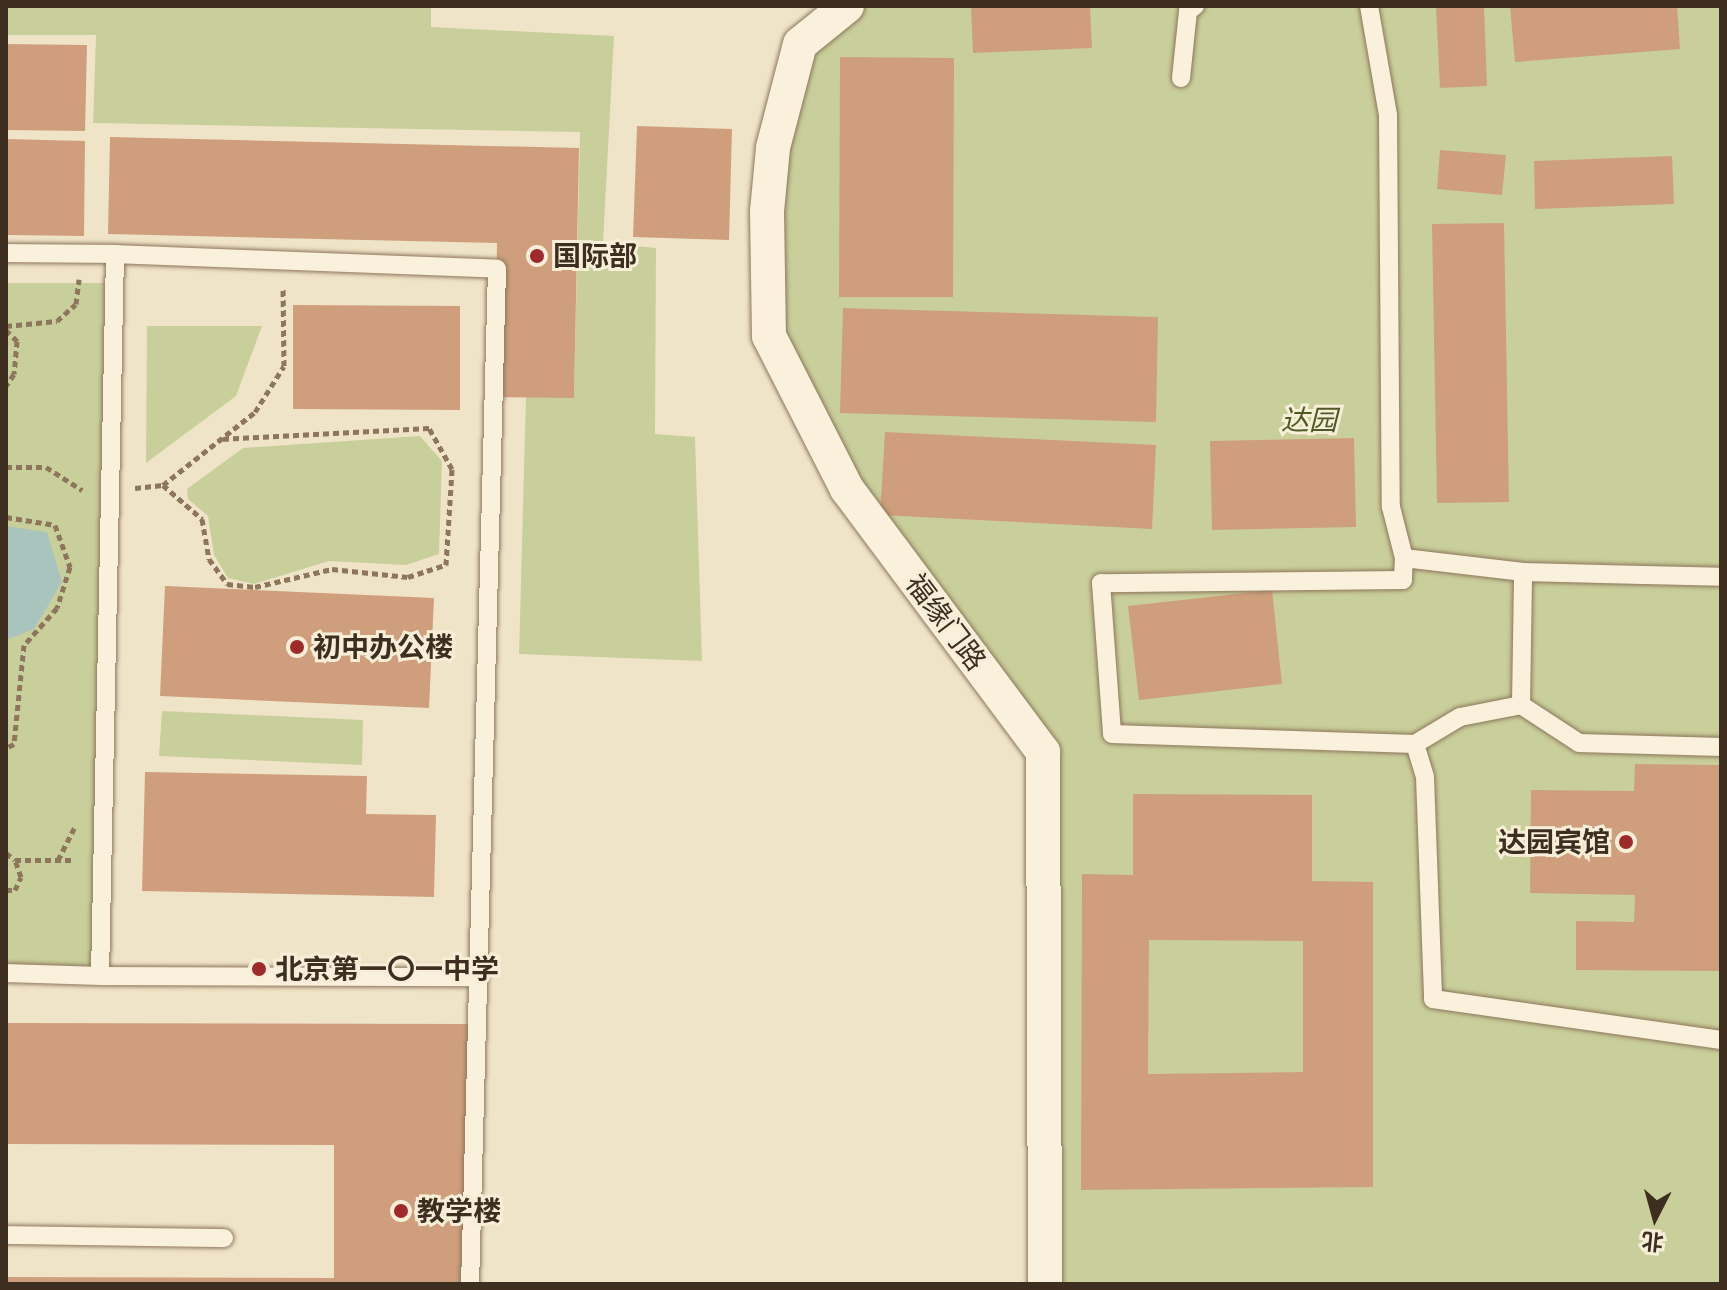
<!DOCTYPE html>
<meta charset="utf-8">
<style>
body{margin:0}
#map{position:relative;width:1727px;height:1290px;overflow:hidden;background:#f0e4c8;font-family:Lora,"Noto Sans SC",serif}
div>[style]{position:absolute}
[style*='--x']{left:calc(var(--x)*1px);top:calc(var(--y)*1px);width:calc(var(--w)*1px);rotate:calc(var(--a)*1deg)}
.green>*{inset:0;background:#c9cf9b}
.water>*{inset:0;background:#a9c4bc}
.building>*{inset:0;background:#cf9f7d}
.path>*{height:5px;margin-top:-2.5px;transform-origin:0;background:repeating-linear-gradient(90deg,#8d765c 0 6px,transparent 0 10px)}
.roads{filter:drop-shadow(0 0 2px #8d765c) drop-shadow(0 0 2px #8d765c)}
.lane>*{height:18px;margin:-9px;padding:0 9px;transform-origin:9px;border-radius:9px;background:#faf1dc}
.street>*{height:34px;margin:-17px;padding:0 17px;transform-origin:17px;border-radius:17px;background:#faf1dc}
.dots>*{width:22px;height:22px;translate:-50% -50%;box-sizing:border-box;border:4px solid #f7eed8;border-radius:50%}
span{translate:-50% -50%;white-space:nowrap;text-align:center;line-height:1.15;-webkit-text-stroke:6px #f7eed8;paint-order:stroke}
.poi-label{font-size:28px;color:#3d2e20;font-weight:700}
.left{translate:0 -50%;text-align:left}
.right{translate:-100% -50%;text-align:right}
.park-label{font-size:28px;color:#4d5a26;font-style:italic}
.street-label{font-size:28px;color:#3d2e20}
.frame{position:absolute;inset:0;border:8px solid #3d2e20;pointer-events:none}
.north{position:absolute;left:1615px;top:1178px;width:80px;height:80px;-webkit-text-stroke:6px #f7eed8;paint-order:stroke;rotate:186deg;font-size:22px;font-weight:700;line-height:32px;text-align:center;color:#3d2e20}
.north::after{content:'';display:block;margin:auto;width:28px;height:36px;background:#3d2e20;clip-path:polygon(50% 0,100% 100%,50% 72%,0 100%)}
</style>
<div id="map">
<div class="green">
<div style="clip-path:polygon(6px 6px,431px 6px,431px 27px,614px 36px,603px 243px,656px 248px,655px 434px,695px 437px,702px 661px,519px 654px,526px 397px,574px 397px,580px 132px,93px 123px,96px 35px,6px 35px)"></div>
<div style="clip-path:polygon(847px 6px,1721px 6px,1721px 1284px,1049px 1284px,1043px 752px,847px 489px,769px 336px,800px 44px)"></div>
<div style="clip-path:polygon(6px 283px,114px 283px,100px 976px,6px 973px)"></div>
<div style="clip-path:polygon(147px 326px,262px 326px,236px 396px,146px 463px)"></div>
<div style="clip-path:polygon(420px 436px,442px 461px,439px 554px,406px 565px,329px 561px,254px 584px,228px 578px,214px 555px,208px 516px,188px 499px,187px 489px,243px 448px)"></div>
<div style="clip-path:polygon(162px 711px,363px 720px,362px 765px,159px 756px)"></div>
</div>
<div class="water">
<div style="clip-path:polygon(6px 526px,47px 532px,62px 582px,34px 629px,6px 640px)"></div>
</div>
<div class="building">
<div style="clip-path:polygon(971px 6px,1090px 6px,1092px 48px,973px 53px)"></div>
<div style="clip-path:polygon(1436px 6px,1484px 6px,1487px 86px,1440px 88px)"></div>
<div style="clip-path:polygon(1510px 6px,1677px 6px,1680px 49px,1515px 62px)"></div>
<div style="clip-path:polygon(6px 44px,87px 45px,85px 131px,6px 130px)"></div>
<div style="clip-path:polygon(840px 57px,954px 58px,953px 297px,839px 297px)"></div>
<div style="clip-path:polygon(637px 126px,732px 129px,729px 240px,633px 237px)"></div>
<div style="clip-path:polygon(110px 137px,579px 148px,574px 398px,494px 397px,497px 243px,108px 234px)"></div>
<div style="clip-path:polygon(6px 139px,85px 141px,84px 236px,6px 235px)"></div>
<div style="clip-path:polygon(1440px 150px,1506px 155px,1502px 195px,1437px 189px)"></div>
<div style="clip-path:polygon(1672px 156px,1674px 204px,1535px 209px,1534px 161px)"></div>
<div style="clip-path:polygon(1504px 223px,1509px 502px,1437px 503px,1432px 224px)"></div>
<div style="clip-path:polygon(293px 305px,460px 306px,460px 410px,293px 409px)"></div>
<div style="clip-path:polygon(843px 308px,1158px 317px,1156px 422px,840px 413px)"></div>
<div style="clip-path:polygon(885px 432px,1156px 445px,1152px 529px,880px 515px)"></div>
<div style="clip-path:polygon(1354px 438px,1356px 527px,1212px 530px,1210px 441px)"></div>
<div style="clip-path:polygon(165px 586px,434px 598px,429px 708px,160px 696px)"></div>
<div style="clip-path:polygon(1272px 590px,1282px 684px,1139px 700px,1128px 606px)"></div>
<div style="clip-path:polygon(1635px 764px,1721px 765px,1721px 971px,1576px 970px,1576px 921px,1634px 922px,1635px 895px,1530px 893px,1531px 790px,1634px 791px)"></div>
<div style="clip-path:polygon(145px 772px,367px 776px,366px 814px,436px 815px,434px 897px,142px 891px)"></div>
<div style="clip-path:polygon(evenodd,1133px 794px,1312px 795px,1312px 881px,1373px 882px,1373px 1187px,1081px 1190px,1082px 874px,1133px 875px,1133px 794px,1149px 940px,1303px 941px,1303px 1072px,1148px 1074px,1149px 940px)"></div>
<div style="clip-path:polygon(6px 1023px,468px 1024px,467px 1284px,6px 1284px,6px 1277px,334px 1278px,334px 1145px,6px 1144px)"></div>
</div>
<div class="path">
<div style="--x:6;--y:326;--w:51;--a:-5.6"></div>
<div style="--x:57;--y:321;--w:25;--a:-42"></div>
<div style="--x:76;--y:304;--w:25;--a:-83"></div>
<div style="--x:6;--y:330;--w:16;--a:45"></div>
<div style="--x:17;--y:341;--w:33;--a:95"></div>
<div style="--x:14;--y:374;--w:14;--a:124"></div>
<div style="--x:6;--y:467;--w:40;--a:0"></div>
<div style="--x:46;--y:467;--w:43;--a:32.6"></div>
<div style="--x:163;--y:485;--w:52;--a:41.1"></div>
<div style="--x:202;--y:519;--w:41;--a:80.1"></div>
<div style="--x:209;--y:559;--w:31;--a:54"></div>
<div style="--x:227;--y:584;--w:28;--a:6"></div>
<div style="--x:255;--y:587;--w:79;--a:-13.2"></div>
<div style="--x:332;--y:569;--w:76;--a:6"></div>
<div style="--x:408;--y:577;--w:40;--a:-18"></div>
<div style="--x:446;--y:565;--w:96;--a:-86.4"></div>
<div style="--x:452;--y:469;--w:47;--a:-119.3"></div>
<div style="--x:429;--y:428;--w:208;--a:177"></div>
<div style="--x:135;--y:488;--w:28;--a:-6"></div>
<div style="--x:163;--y:485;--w:117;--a:-38.4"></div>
<div style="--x:255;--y:412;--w:54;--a:-57.8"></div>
<div style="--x:284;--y:366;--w:78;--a:-90.7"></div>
<div style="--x:6;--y:517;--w:50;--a:9.3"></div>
<div style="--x:55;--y:525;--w:45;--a:70.3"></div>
<div style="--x:70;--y:567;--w:43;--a:107.6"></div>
<div style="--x:57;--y:608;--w:50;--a:131.7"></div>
<div style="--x:24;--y:645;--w:100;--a:95.8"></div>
<div style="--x:14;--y:744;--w:9;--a:153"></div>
<div style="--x:6;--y:853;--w:11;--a:38"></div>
<div style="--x:58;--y:860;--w:36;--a:-63"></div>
<div style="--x:6;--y:890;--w:9;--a:0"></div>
<div style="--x:15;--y:890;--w:14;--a:-65"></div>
<div style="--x:21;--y:877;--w:18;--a:-109"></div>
<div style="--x:15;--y:860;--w:59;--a:0"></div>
</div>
<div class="roads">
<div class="lane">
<div style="--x:1369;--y:6;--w:111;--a:80.1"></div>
<div style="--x:1388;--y:115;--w:392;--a:89.6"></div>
<div style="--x:1391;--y:507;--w:53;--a:75.7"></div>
<div style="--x:1404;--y:558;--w:120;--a:6.7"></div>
<div style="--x:1523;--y:572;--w:198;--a:1.4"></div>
<div style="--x:1181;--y:78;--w:67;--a:-84"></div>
<div style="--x:1188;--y:11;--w:9;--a:-36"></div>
<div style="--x:6;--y:253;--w:109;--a:0.5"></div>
<div style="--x:115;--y:254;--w:722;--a:91.19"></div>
<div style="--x:100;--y:976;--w:94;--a:-178.2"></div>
<div style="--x:115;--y:254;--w:382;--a:2.2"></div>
<div style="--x:497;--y:269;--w:1015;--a:91.52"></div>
<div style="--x:1404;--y:558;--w:22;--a:93"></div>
<div style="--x:1403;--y:580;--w:302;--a:179.4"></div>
<div style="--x:1101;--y:583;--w:151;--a:85.8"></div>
<div style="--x:1112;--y:734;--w:303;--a:1.9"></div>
<div style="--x:1415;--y:744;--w:52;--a:-31"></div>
<div style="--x:1460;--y:717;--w:62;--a:-11.1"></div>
<div style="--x:1521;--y:705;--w:133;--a:-89.1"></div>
<div style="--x:1521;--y:705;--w:69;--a:33.2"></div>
<div style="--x:1579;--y:743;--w:142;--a:1.6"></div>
<div style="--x:1415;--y:744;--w:34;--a:73"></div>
<div style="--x:1425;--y:777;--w:222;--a:87.9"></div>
<div style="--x:1433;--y:999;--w:291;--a:8.1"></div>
<div style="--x:100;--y:976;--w:379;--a:0.2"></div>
<div style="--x:6;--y:1235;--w:218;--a:0.8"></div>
</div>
<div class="street">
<div style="--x:847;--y:6;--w:60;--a:141"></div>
<div style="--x:800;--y:44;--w:107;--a:104.6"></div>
<div style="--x:773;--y:148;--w:63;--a:95.4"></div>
<div style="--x:767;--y:211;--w:125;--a:89.1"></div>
<div style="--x:769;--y:336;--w:172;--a:63"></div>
<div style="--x:847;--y:489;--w:328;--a:53.3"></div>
<div style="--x:1043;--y:752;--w:532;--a:89.78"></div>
</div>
</div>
<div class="dots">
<div style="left:537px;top:256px;background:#9e2a2b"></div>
<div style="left:297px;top:647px;background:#9e2a2b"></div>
<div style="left:1626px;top:842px;background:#9e2a2b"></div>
<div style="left:259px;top:969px;background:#9e2a2b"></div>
<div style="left:401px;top:1211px;background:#9e2a2b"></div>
</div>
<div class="poi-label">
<span class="left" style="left:553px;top:256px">国际部</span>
<span class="left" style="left:313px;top:647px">初中办公楼</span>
<span class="right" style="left:1610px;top:842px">达园宾馆</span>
<span class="left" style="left:275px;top:969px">北京第一〇一中学</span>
<span class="left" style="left:417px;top:1211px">教学楼</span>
</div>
<div class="park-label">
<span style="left:1309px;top:420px">达园</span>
</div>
<div class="street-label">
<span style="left:946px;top:622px;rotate:53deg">福缘门路</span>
</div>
<div class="frame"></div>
<div class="north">北</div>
</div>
